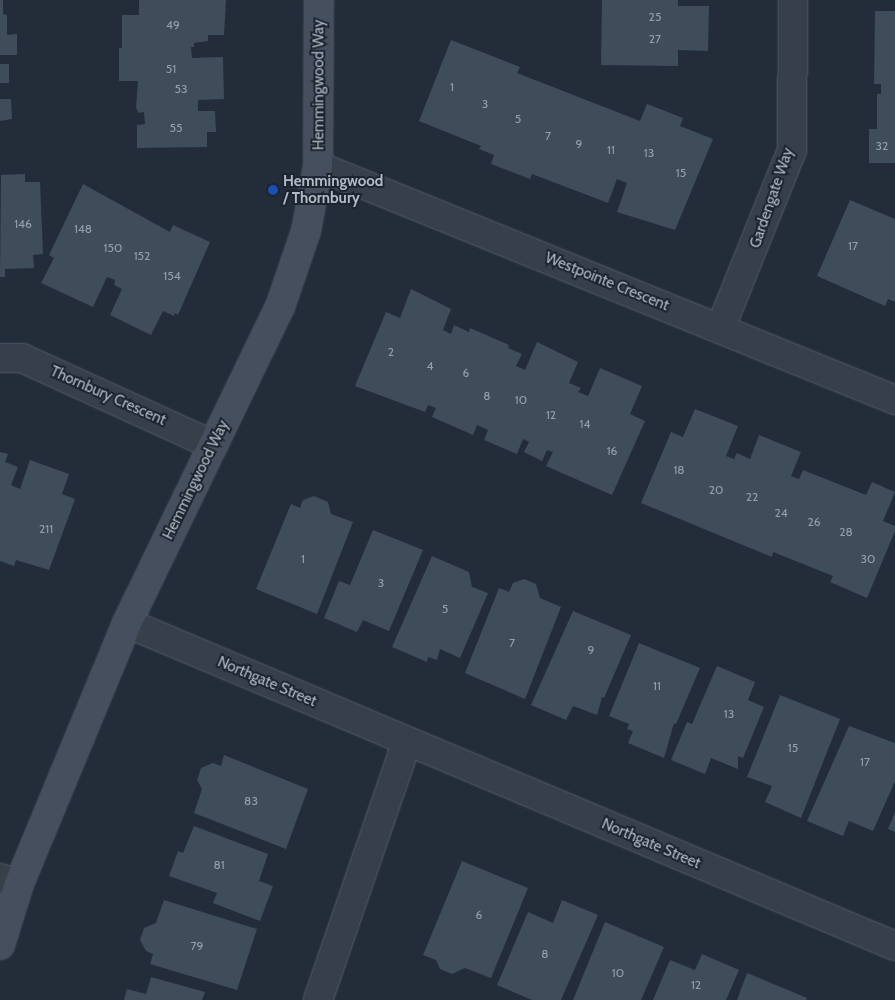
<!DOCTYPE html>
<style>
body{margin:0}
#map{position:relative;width:895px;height:1000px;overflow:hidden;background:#232d3a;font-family:Cabin,sans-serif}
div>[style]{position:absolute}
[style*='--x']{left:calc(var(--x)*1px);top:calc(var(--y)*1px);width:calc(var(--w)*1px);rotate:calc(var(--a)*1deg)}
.building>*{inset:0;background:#3f4c59}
.roads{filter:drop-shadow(0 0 1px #555d68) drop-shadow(0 0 1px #555d68)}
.street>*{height:28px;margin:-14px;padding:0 14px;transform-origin:14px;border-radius:14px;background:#373f4a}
.secondary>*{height:28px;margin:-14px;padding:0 14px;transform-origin:14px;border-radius:14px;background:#454f5d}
.dots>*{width:14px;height:14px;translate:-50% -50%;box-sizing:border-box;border:2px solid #1c242f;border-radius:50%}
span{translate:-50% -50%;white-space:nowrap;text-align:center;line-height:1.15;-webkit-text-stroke:4px #1c242f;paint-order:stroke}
.number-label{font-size:12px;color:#959eab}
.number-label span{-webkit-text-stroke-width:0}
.street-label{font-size:15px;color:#b2bac6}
.poi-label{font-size:15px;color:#b2bac6;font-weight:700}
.left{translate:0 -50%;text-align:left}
</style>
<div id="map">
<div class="building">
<div style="clip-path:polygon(0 0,3px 0,3px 14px,7px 15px,7px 35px,17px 34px,17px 55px,0 55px)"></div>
<div style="clip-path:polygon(139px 0,226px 0,224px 35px,208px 35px,208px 41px,194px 43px,194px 47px,191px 47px,192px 58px,223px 57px,224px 99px,198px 100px,198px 111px,215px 111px,216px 132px,207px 132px,207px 147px,137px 148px,137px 125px,145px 124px,144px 112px,139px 113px,136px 108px,138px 81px,119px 81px,119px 48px,122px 48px,122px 15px,139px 15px)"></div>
<div style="clip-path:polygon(602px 0,678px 0,678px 6px,709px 6px,708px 51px,678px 50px,678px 66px,601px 65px)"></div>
<div style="clip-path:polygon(875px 11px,895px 11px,895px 163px,869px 163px,869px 129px,877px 129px,877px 94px,881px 94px,881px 84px,874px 84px)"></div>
<div style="clip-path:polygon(451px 40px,520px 67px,517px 73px,640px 121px,647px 104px,683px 118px,680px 126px,713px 139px,675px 230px,617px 212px,627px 183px,617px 179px,608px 203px,532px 174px,530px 179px,491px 164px,494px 155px,479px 149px,481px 146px,419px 121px)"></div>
<div style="clip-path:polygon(0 64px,9px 64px,9px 83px,0 83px)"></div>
<div style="clip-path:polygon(0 99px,11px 99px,12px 119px,0 121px)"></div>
<div style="clip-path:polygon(25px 174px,25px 182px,40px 182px,43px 254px,33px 255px,34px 268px,5px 269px,5px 277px,0 277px,1px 175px)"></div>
<div style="clip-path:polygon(83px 184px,170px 232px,173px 225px,210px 242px,178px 315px,175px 313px,174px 316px,163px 311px,151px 335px,110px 315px,122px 289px,114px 285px,115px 280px,107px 277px,93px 307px,41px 283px,54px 258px,49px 255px)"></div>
<div style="clip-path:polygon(850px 200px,895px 219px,895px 302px,888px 299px,885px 306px,817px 276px)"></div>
<div style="clip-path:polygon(411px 289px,451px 309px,443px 330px,451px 334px,454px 325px,469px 332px,470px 328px,509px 345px,508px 348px,522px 354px,516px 366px,525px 370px,537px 342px,578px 362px,569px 383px,581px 388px,578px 392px,588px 396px,600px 368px,642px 386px,630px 414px,645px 421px,612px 495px,546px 466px,553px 452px,547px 450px,542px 461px,524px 452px,529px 442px,523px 439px,517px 454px,484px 440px,488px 430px,477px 425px,473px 435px,432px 417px,436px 408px,428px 405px,425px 412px,355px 386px,386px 312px,400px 318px)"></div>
<div style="clip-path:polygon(695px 409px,738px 426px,726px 456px,734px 459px,737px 453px,750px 459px,759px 435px,801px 452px,791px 476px,799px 479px,803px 470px,866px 495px,872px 482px,895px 492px,883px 521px,895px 526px,895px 531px,867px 598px,830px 582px,833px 576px,773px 552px,772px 557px,641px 503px,671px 432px,683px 437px)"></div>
<div style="clip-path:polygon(0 452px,8px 454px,5px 462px,18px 467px,11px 485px,20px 489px,30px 460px,69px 474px,62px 494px,75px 499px,49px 570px,16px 560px,14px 566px,0 561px)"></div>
<div style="clip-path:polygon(314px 496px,328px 502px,331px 514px,353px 522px,317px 614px,256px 589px,291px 504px,300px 508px,303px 500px)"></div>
<div style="clip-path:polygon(373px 530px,423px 550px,389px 631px,363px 620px,357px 632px,324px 618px,339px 581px,350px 585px)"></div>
<div style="clip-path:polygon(432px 556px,469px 572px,472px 587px,488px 593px,460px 658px,440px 649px,437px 660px,428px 657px,427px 662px,392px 647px)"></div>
<div style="clip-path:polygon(524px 579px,536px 584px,540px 598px,561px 607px,525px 699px,465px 673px,499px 588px,509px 592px,513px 583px)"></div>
<div style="clip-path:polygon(573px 611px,631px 635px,604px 698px,602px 697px,597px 715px,573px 706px,566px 720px,531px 705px)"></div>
<div style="clip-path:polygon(639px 643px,700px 668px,676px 724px,674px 723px,664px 758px,628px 743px,633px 731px,627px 729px,629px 724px,609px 716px)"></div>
<div style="clip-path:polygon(717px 666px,755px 682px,748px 700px,764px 707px,743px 758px,738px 756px,738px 769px,711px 758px,705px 774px,671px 760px,687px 722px,692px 724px)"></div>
<div style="clip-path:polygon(780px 695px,840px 719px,801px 818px,765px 802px,772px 786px,747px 777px)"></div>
<div style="clip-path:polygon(849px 726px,895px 743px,895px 781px,873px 831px,849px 821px,843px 836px,807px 821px)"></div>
<div style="clip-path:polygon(224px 755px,308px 789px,286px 849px,194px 813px,202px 789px,197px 780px,201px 768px,213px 763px,221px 766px)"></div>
<div style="clip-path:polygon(895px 812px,895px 832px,888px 829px)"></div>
<div style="clip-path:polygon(194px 826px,268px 854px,259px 881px,273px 886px,260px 921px,213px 903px,217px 893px,169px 876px,178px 851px,183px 853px)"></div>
<div style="clip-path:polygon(462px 861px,528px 888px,491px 978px,465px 968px,452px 974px,440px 969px,436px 960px,423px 955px)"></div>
<div style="clip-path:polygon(164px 900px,257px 929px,237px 990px,150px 964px,153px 954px,146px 951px,140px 940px,144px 928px,156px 923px)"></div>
<div style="clip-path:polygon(562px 900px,598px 915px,561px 1000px,532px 1000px,497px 985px,528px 912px,553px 923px)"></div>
<div style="clip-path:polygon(605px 922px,664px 947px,641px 1000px,573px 1000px)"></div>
<div style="clip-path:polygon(702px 954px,739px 970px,726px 1000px,653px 1000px,670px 960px,695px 970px)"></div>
<div style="clip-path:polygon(747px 973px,807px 998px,806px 1000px,737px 1000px)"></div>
<div style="clip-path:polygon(151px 977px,205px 992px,202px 1000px,124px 1000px,127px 989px,146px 994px)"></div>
</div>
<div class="roads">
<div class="street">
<div style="--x:318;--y:166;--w:623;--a:22.07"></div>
<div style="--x:720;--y:329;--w:193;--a:-68.1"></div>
<div style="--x:792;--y:150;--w:150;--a:-89.6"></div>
<div style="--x:0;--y:358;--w:22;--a:0"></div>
<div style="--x:22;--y:358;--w:210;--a:24.5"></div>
<div style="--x:127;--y:623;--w:833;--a:22.81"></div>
<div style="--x:0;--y:878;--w:20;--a:18"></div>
<div style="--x:318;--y:1000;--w:273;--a:-71"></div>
</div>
<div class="secondary">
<div style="--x:0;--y:945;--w:64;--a:-72.7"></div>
<div style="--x:19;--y:884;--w:282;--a:-67.5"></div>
<div style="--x:127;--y:623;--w:351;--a:-64.2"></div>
<div style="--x:280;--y:307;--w:80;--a:-71.1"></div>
<div style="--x:306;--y:231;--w:66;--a:-79.5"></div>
<div style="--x:318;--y:166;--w:166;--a:-89.7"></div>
</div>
</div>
<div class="dots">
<div style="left:273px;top:190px;background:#1a4fb4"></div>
</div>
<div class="number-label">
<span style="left:655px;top:17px">25</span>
<span style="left:173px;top:25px">49</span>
<span style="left:655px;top:39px">27</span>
<span style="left:171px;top:69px">51</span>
<span style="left:452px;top:87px">1</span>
<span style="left:181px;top:89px">53</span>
<span style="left:485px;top:104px">3</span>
<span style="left:518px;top:119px">5</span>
<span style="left:176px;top:128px">55</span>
<span style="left:548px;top:136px">7</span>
<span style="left:579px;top:144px">9</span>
<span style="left:882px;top:146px">32</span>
<span style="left:611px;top:150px">11</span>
<span style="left:649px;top:153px">13</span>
<span style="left:681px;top:173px">15</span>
<span style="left:23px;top:224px">146</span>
<span style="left:83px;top:229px">148</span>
<span style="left:853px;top:246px">17</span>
<span style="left:113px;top:248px">150</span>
<span style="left:142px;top:256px">152</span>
<span style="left:172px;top:276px">154</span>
<span style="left:391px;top:352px">2</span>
<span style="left:430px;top:366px">4</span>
<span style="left:466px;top:373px">6</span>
<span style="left:487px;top:396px">8</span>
<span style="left:521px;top:400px">10</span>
<span style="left:551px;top:415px">12</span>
<span style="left:585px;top:424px">14</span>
<span style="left:612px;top:451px">16</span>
<span style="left:679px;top:470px">18</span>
<span style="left:716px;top:490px">20</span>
<span style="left:752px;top:497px">22</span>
<span style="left:781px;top:513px">24</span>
<span style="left:814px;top:522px">26</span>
<span style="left:46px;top:529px">211</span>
<span style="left:846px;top:532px">28</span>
<span style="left:303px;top:559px">1</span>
<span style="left:868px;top:559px">30</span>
<span style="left:381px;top:583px">3</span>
<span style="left:445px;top:609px">5</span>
<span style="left:512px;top:643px">7</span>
<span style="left:591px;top:650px">9</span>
<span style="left:657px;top:686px">11</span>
<span style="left:729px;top:714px">13</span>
<span style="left:793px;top:748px">15</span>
<span style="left:865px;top:762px">17</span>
<span style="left:251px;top:801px">83</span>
<span style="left:219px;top:865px">81</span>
<span style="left:479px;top:915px">6</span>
<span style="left:197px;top:946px">79</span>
<span style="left:545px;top:954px">8</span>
<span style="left:618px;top:973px">10</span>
<span style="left:696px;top:985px">12</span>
</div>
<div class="street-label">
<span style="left:319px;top:85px;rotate:-90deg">Hemmingwood Way</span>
<span style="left:772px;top:198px;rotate:-71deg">Gardengate Way</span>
<span style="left:607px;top:282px;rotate:22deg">Westpointe Crescent</span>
<span style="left:108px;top:396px;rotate:24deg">Thornbury Crescent</span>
<span style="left:196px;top:480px;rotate:-64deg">Hemmingwood Way</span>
<span style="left:267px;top:682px;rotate:23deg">Northgate Street</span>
<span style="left:651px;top:844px;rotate:23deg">Northgate Street</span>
</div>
<div class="poi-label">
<span class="left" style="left:283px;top:190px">Hemmingwood<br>/ Thornbury</span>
</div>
</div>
